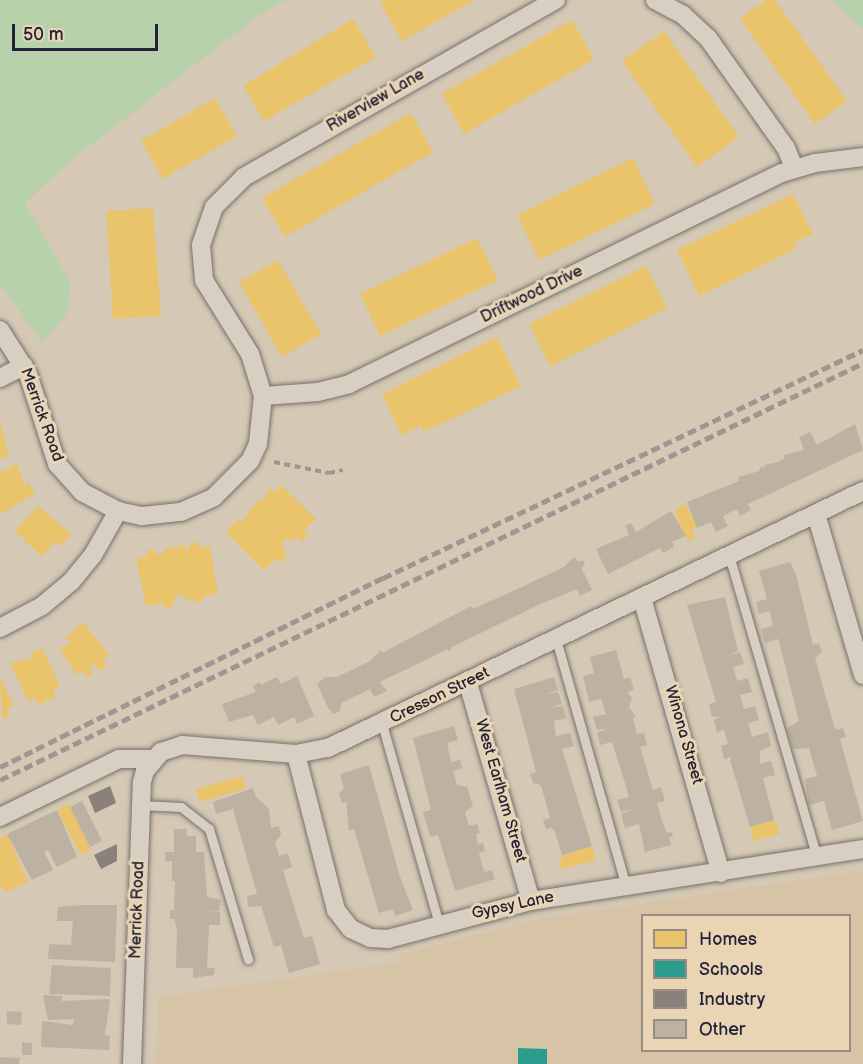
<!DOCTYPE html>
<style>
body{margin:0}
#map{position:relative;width:863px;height:1064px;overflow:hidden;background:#d5c8b4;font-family:"Balsamiq Sans",sans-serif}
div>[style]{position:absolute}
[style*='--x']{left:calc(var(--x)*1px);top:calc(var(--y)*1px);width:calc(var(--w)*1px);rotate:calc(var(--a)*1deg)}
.built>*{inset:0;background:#d7c3a6}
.green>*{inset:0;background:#b7d2ab}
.homes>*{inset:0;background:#e9c46a}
.schools>*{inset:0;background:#2a9d8f}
.industry>*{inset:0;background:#8a817c}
.building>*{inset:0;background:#bdb1a1}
.path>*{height:4px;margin-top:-2px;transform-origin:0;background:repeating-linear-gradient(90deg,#9c9790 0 6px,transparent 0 10.5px)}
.roads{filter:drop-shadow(0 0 2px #77716d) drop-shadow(0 0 2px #77716d)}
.lane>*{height:9px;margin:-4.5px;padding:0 4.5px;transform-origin:4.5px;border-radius:4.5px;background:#d7cfc2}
.street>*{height:18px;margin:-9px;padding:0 9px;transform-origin:9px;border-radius:9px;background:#d7cfc2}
.rail>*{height:4.5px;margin-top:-2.25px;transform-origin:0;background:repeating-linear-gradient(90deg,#9c9790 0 9px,transparent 0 13.5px)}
span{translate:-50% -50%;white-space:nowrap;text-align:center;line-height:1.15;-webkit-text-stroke:6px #e9d4b3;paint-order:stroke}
.street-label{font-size:16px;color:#22223b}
.legend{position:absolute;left:641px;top:914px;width:210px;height:138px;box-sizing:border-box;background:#e9d4b3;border:2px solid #998d83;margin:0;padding:8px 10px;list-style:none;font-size:18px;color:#22223b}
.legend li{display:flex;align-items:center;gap:12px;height:30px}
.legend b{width:30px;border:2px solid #998d83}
.scale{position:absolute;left:12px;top:24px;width:146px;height:27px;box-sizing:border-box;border:3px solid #22223b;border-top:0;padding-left:8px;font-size:18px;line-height:21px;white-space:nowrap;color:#22223b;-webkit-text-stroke:4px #e9d4b3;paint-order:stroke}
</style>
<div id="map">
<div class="built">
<div style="clip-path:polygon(evenodd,863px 871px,863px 1064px,156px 1064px,159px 997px,402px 962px,400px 954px,540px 919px,863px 871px,642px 916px,850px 916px,850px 1050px,642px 1050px,642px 916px)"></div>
</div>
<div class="green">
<div style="clip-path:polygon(0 0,286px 0,258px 16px,71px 160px,25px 203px,70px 281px,68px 312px,42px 342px,0 284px)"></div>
<div style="clip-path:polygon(832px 0,863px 0,863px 29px)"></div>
</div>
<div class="homes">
<div style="clip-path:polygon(386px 0,475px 0,402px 41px,380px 3px)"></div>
<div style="clip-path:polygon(766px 0,775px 0,847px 101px,815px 124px,740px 19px)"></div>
<div style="clip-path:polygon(353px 19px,376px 57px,264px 121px,243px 86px)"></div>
<div style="clip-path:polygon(572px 20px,594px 59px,464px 134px,442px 94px)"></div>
<div style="clip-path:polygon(664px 31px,739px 137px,697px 167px,622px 61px)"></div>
<div style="clip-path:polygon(215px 98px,237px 136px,163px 179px,141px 141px)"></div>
<div style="clip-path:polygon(411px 113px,433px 152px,285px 237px,262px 198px)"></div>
<div style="clip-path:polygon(633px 158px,655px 204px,539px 260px,517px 215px)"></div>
<div style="clip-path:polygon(793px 194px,813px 234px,794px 243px,796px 249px,699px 296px,677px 250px)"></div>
<div style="clip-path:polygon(153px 208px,161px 316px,113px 319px,106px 211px)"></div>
<div style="clip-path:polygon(477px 238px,498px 280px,380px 336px,360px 294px)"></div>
<div style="clip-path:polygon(278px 260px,321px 334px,282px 357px,239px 282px)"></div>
<div style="clip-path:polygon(646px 266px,667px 308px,550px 366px,529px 324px)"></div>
<div style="clip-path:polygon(497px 337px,521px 386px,424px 432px,421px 426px,401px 435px,382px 394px)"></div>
<div style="clip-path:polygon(0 420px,9px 456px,0 458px)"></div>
<div style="clip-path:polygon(17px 463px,24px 485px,28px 482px,35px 494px,0 514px,0 473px)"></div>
<div style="clip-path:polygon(281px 485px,316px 519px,304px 530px,308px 534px,302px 542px,297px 537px,292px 542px,287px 538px,282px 544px,286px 556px,280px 563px,275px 559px,264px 570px,229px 536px,227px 530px,238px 519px,242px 522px,259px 499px,263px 502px,270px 488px,274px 492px)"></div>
<div style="clip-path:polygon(685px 503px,697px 527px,692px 529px,695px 538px,688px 541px,674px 512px)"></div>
<div style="clip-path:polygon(38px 506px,71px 534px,61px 546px,56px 541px,42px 557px,15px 531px)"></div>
<div style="clip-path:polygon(198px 542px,199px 548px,210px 546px,218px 593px,202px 597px,203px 602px,195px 603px,194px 598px,185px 600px,184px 594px,176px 596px,172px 607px,164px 608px,163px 603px,146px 606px,136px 558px,147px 557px,146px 551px,155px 549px,156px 555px,165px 553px,164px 549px,184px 545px,185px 550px,190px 549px,189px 544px)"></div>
<div style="clip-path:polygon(84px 623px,109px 655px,103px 660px,107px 666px,100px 671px,93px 663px,89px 666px,94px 672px,87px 678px,82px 671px,77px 675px,60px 649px,70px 642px,66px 637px,71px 633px,76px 638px,71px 631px)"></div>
<div style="clip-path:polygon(42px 648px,60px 686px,53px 690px,56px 697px,48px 701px,45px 694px,47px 701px,39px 705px,35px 698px,28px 701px,10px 663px,33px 658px,31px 653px)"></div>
<div style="clip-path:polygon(0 678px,14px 705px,7px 709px,10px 716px,2px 719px)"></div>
<div style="clip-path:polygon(242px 776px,246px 789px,200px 802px,196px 789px)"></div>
<div style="clip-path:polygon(69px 804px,91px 850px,81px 855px,57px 810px)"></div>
<div style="clip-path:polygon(774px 820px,780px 834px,754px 841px,750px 827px)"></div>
<div style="clip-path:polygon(7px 834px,28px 882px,5px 893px,0 884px,0 838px)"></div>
<div style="clip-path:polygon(592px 846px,596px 861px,560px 869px,558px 861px,563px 859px,562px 855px)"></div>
</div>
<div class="schools">
<div style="clip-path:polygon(518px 1048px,547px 1049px,547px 1064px,518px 1064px)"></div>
</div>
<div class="industry">
<div style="clip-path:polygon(110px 786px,116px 803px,95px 813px,88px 796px)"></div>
<div style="clip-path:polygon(117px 844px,117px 861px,101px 869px,94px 855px)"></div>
</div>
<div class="building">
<div style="clip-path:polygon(855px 424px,863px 450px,748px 504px,751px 510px,740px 516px,737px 509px,723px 516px,728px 526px,716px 532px,711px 522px,697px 528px,687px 502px,739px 481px,739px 477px,759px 471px,762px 465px,763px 469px,765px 465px,778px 462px,785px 458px,783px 455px,804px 450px,799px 437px,810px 432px,817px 445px)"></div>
<div style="clip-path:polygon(671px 511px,686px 536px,672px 542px,674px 547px,663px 553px,660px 548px,608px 574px,596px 549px,629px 535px,625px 526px,631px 523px,636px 532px)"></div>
<div style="clip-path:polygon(574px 557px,579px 562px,583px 560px,585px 565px,581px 567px,592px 590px,580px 596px,577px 589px,536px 606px,452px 647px,449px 652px,448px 649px,380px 682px,387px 691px,374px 697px,370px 689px,341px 703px,340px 711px,333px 714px,328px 708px,317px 684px,325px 677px,337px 677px,370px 661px,381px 650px,382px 653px,471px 606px,473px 609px,526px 585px,564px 567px)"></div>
<div style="clip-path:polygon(790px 562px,796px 574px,813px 645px,819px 643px,822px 652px,815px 658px,834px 726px,837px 730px,843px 728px,846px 737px,840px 739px,863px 821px,832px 830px,824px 801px,809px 805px,805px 779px,817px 776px,809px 748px,793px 749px,787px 728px,799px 721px,782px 653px,778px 639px,765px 643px,761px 629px,773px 626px,770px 611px,759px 614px,756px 602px,767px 599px,759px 571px)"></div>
<div style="clip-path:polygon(725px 597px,738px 651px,728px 656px,740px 652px,744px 664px,733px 667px,737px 681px,748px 678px,752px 692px,740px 695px,744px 709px,755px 706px,759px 720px,748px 723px,752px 737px,768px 732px,771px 746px,757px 752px,760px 751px,760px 764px,771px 761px,775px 775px,763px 778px,774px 820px,750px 827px,730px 760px,732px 757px,724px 759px,721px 746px,728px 744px,724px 730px,717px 732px,714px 720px,721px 716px,712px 717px,709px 704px,716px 702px,687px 605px)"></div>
<div style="clip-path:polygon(616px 650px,624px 679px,630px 677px,634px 690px,627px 692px,632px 698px,629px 707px,636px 717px,633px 718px,637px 734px,644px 733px,647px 745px,640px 747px,653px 790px,661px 787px,665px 801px,657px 803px,661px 818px,667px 833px,672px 832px,673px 836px,669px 837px,671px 845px,645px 852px,639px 824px,625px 828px,621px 814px,633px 809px,621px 812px,617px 800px,629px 797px,625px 783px,612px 742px,600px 745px,597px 733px,608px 728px,597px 730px,593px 717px,606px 714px,601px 699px,589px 702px,583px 676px,594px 673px,590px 657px)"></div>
<div style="clip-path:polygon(297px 676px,314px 716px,297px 724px,294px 717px,278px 725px,274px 717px,258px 725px,253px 715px,229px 722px,222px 704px,256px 692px,253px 686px,260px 682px,261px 685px,277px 677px,281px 684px)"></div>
<div style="clip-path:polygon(554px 677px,558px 690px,546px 694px,558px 692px,562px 704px,549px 708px,563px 706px,566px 718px,554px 721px,556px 736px,570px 733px,574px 746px,562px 749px,592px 846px,562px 855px,555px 832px,552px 828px,546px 829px,543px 820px,550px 818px,541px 785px,533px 783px,530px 774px,536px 772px,514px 689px)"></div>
<div style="clip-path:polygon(454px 726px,458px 740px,447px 743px,451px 762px,460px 760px,462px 768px,453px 771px,457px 785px,467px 787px,473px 806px,465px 812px,469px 826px,477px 824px,480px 833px,476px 834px,478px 843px,474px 845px,483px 843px,485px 851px,479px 853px,483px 869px,487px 870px,480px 873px,492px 870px,495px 879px,455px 891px,438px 835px,430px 837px,423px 812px,431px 810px,413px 738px)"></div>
<div style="clip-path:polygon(369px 765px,400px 877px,413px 910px,395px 916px,393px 909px,379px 913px,354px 829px,349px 831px,346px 802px,342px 803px,339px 794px,344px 788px,340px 774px)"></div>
<div style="clip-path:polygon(253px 788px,256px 797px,269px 809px,271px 828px,279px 826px,281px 835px,275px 842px,279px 856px,288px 853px,292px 867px,283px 870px,291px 897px,304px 938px,312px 936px,320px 964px,289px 973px,281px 945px,274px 947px,261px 906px,248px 907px,247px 896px,257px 894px,233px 809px,216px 814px,213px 802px)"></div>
<div style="clip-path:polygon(82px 801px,102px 841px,90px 847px,70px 807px)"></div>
<div style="clip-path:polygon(57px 810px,77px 857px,57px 867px,48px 850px,44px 852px,53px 870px,32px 880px,7px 834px)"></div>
<div style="clip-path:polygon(174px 829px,187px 829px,187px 836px,196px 836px,196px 852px,204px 852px,207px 897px,221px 900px,219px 911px,209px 912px,220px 912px,220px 925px,209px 925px,207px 968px,215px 968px,214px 975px,193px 978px,193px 968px,176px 968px,177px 929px,174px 919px,170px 919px,170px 910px,174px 910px,175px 881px,172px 881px,172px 861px,165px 861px,165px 852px,174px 852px)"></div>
<div style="clip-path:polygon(84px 905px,117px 905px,115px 962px,48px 959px,49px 944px,71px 945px,73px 921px,57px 921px,58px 907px)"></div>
<div style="clip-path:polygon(52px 965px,111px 968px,110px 996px,49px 994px)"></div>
<div style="clip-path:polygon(43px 995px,62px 996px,62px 1001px,110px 999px,105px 1035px,110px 1036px,109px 1050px,41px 1047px,42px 1021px,73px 1025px,74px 1019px,48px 1020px)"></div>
<div style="clip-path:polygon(7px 1011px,22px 1012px,21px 1025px,7px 1024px)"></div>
<div style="clip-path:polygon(22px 1042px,32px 1043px,32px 1055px,22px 1055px)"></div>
<div style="clip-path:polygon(0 1057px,20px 1058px,19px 1064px,0 1064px)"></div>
</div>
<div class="path">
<div style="--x:274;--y:462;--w:56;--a:11.3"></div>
<div style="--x:329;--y:473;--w:14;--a:-12"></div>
</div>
<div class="roads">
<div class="lane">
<div style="--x:729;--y:555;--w:316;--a:73.8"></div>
<div style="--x:556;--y:639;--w:257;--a:74.2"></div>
<div style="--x:382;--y:724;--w:208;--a:74.1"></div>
<div style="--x:141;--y:805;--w:40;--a:2.9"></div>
<div style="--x:181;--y:807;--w:36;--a:38"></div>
<div style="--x:209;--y:829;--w:136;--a:73.3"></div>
</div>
<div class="street">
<div style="--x:655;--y:0;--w:32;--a:28"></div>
<div style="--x:683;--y:15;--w:34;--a:43"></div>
<div style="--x:708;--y:38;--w:135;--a:54.7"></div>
<div style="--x:786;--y:148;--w:22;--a:68"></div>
<div style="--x:0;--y:330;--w:52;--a:57.5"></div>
<div style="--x:28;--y:374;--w:95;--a:72.1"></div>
<div style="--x:57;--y:464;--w:38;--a:48"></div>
<div style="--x:82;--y:492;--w:41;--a:27.8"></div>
<div style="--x:118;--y:511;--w:25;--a:12"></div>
<div style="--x:142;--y:516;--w:39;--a:-6"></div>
<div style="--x:181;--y:512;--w:36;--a:-24"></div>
<div style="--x:214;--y:497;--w:51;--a:-45"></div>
<div style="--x:250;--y:461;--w:19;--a:-65"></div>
<div style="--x:258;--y:444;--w:48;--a:-84.1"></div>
<div style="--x:263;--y:396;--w:44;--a:-107.2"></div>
<div style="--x:250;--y:354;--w:87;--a:-121.9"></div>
<div style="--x:204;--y:280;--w:35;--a:-95"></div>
<div style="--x:201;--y:245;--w:40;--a:-71.1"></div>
<div style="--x:214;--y:207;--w:42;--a:-45"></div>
<div style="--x:244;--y:177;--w:359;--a:-29.6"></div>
<div style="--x:0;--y:378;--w:27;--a:-27"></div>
<div style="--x:263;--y:396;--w:55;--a:-4.2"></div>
<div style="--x:318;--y:392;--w:32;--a:-14"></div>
<div style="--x:349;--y:384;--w:482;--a:-26"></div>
<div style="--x:782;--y:173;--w:34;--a:-17"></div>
<div style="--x:815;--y:163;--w:48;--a:-7.1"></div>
<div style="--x:816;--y:514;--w:168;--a:73.7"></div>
<div style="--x:642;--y:598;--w:286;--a:74"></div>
<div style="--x:0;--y:628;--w:47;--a:-27.6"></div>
<div style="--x:42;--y:606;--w:38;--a:-40"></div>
<div style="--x:71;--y:582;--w:35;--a:-51"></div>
<div style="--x:93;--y:555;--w:51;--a:-60.4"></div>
<div style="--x:468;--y:683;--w:227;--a:73.9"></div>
<div style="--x:296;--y:754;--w:161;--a:75.6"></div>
<div style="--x:336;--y:910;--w:24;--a:52"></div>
<div style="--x:351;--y:929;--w:21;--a:25"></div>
<div style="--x:370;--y:938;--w:18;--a:3"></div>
<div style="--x:388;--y:939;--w:148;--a:-14.9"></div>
<div style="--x:531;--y:901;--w:336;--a:-8.9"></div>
<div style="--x:0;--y:817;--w:132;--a:-26"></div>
<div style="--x:119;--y:759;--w:33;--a:0"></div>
<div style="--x:132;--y:1064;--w:282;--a:-88"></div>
<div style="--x:142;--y:782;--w:11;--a:-75"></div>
<div style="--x:145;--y:771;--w:25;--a:-50"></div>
<div style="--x:161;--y:752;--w:22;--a:-18"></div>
<div style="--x:182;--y:745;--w:114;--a:4.5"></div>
<div style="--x:296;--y:754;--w:33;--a:-11"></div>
<div style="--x:328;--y:748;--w:594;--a:-25.66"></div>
</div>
</div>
<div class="rail">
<div style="--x:0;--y:767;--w:427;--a:-26.3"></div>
<div style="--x:383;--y:578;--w:531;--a:-25.41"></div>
<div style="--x:0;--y:780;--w:958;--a:-25.79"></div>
</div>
<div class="street-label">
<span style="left:376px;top:101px;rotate:-30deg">Riverview Lane</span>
<span style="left:532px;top:295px;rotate:-26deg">Driftwood Drive</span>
<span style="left:41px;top:415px;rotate:70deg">Merrick Road</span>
<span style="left:440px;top:696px;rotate:-26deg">Cresson Street</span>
<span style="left:683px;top:735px;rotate:74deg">Winona Street</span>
<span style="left:500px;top:791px;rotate:74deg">West Earlham Street</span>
<span style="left:513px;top:906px;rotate:-12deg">Gypsy Lane</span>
<span style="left:138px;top:910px;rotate:-88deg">Merrick Road</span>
</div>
<ul class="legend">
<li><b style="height:16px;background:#e9c46a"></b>Homes</li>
<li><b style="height:16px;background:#2a9d8f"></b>Schools</li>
<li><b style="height:16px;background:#8a817c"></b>Industry</li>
<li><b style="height:16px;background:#bdb1a1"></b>Other</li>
</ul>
<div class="scale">50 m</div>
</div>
